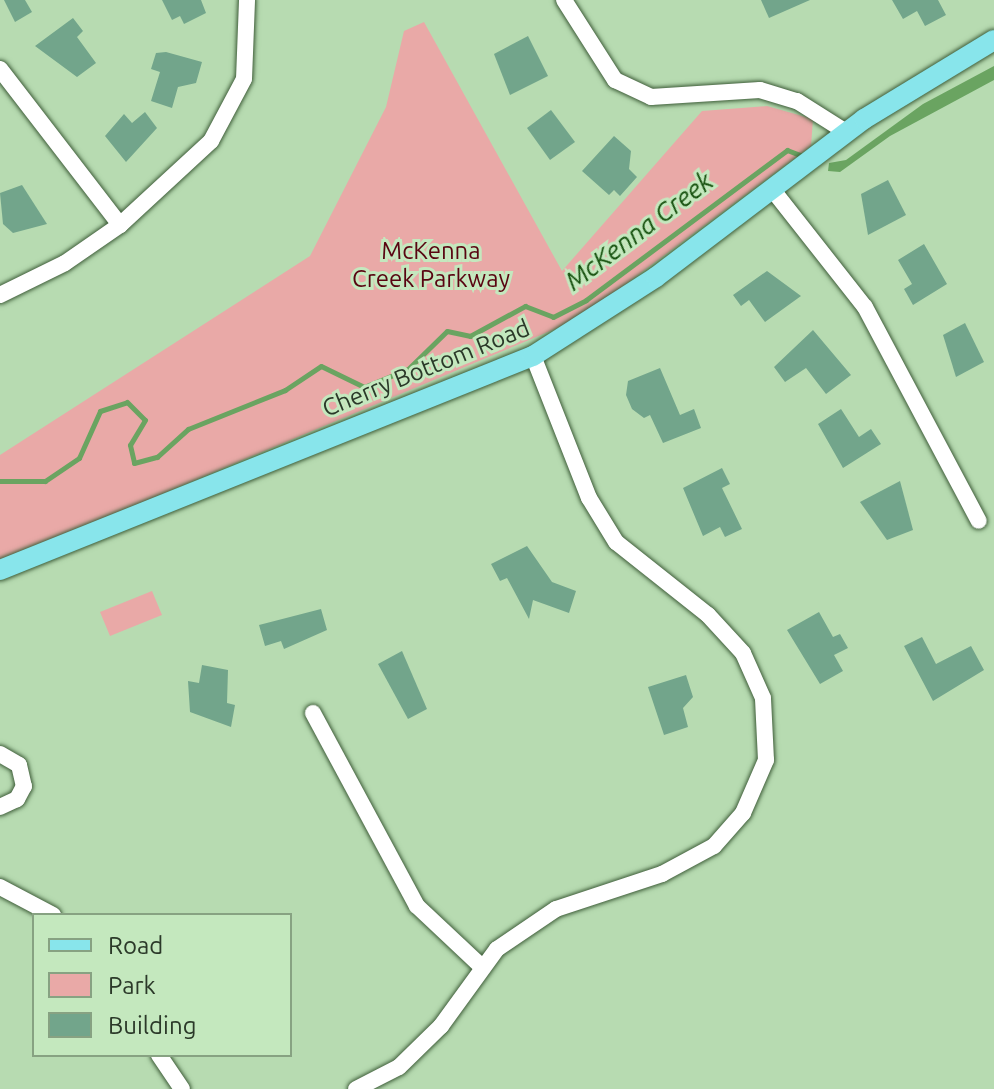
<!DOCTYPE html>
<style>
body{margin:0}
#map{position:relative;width:994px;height:1089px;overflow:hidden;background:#b7dbb1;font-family:Ubuntu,sans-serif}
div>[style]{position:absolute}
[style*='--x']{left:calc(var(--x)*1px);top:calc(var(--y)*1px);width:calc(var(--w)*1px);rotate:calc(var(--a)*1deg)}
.green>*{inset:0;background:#e9a9a7}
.water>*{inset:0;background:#6aa461}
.stream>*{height:5px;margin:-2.5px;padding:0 2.5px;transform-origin:2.5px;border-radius:2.5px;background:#6aa461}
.building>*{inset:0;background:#72a58b}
.roads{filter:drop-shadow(0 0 2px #3f5e3a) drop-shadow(0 0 2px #3f5e3a)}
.minor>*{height:16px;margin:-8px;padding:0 8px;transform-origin:8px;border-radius:8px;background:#fff}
.major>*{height:20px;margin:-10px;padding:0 10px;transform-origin:10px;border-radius:10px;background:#88e5eb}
span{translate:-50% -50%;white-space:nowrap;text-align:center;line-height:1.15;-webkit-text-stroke:6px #c4e8be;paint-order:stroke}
.park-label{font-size:24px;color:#590411}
.street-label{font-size:24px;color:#2b3929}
.water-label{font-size:26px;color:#15500d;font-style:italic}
.legend{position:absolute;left:32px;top:913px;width:260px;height:144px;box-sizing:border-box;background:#c4e8be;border:2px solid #87a282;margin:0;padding:10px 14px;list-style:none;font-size:24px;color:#2b3929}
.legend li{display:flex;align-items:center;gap:16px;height:40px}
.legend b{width:40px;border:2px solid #87a282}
</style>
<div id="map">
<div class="green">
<div style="clip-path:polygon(424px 22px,562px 271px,702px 111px,767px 106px,813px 119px,811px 146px,579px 319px,0 562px,0 455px,310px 256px,386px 107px,404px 31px)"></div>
<div style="clip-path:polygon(152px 591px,162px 615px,110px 636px,100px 612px)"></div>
</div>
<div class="water">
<div style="clip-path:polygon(994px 66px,994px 80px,890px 136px,840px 172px,828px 171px,829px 163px,846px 160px,923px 104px)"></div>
</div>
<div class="stream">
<div style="--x:0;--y:481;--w:45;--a:0"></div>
<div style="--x:45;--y:481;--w:41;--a:-34.1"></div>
<div style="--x:79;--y:458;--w:51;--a:-65.9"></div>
<div style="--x:100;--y:411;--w:28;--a:-18"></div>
<div style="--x:127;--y:402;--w:25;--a:45"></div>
<div style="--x:145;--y:420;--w:29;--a:121"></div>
<div style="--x:130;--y:445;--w:18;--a:77"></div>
<div style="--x:134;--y:463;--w:24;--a:-15"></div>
<div style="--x:157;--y:457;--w:42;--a:-42.1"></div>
<div style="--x:188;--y:429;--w:105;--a:-21.9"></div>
<div style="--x:285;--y:390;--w:43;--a:-33.7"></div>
<div style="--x:321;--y:366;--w:48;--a:26"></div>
<div style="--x:364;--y:387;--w:48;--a:-22.2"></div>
<div style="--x:408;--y:369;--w:54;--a:-44.3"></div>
<div style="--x:447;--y:331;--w:24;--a:12"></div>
<div style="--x:470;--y:336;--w:63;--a:-28.6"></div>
<div style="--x:525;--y:306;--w:30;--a:21"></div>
<div style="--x:553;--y:317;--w:37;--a:-27"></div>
<div style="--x:586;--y:300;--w:251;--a:-36.7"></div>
<div style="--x:787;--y:150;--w:19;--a:21"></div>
</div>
<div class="building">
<div style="clip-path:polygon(4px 0,25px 0,32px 12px,15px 22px)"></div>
<div style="clip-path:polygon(162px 0,201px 0,206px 13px,184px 24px,180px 16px,172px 20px)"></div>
<div style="clip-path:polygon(761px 0,810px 0,769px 18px)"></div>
<div style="clip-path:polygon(892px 0,938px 0,946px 15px,925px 26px,917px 11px,903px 19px)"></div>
<div style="clip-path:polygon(73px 18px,83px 31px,77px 37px,96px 63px,77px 77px,35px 46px)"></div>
<div style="clip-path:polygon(528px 36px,548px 76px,510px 95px,494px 54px)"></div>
<div style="clip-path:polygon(166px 52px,202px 62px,196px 83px,178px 87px,172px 108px,151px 101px,160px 72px,151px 69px,156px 53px)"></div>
<div style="clip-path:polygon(551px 110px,575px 142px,550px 160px,527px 128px)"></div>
<div style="clip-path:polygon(145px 112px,157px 128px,126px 162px,105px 136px,124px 114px,132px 123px)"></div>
<div style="clip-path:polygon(614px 136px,631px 151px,629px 169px,637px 177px,620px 196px,614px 190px,609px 195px,582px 171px)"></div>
<div style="clip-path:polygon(888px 180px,906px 215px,868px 235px,861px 194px)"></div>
<div style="clip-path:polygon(22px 185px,47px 224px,13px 233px,3px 224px,0 193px)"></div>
<div style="clip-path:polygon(924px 244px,947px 284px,913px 305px,904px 289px,912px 284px,898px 260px)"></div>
<div style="clip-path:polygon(767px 271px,801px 296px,765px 322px,749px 300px,741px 306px,733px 295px)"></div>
<div style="clip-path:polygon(965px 323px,984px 362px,956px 377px,943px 335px)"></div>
<div style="clip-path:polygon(813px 330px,851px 375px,826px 394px,806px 368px,785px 382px,774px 367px)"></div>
<div style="clip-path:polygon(660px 368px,680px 415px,694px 409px,701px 428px,663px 443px,650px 415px,644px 418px,632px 409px,626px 395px,628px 381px)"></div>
<div style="clip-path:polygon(841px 409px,859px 437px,871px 429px,881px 444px,843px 468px,818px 424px)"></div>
<div style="clip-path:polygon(722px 468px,730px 484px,722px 488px,742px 529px,725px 537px,720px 527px,703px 536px,683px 488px)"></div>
<div style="clip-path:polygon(900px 481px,913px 530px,887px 540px,860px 502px)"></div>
<div style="clip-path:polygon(527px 546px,552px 582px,576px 591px,569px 613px,533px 600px,529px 619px,507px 578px,500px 581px,491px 564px)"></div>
<div style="clip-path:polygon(321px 609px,327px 630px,284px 649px,281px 641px,265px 646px,259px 625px)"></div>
<div style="clip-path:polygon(819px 612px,833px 637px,840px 634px,848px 648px,834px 655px,843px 671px,820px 684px,787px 630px)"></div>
<div style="clip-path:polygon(922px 637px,936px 664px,971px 646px,984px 670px,933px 701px,904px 646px)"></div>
<div style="clip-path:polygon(402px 651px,427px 709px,408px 719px,378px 664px)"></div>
<div style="clip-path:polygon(202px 665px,228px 670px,227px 703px,235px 705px,231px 727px,190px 712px,188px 681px,199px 683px)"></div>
<div style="clip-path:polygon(686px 675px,693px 697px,683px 708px,688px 727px,664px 735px,648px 687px)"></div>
</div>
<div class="roads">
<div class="minor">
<div style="--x:564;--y:0;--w:95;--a:57.5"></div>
<div style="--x:615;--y:80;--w:40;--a:25"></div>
<div style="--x:651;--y:97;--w:109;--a:-3.7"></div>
<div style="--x:760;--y:90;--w:39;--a:17"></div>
<div style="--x:797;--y:101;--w:58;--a:32.3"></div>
<div style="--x:0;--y:69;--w:197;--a:52.4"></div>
<div style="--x:772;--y:189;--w:150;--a:51.8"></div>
<div style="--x:865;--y:307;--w:242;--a:62"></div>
<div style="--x:0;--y:295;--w:72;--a:-26.2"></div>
<div style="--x:65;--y:263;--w:67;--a:-34.6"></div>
<div style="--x:120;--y:225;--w:124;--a:-42.7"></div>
<div style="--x:211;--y:141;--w:70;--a:-62"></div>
<div style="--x:244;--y:79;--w:79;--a:-87.8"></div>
<div style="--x:313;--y:713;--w:219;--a:61.7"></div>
<div style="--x:417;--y:906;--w:89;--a:43.2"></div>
<div style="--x:0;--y:754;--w:22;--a:30"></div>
<div style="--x:19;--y:765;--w:22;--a:77"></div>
<div style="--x:24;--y:786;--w:15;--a:118"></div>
<div style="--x:17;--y:799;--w:19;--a:155"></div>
<div style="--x:0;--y:887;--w:60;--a:27.8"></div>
<div style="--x:159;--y:1055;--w:41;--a:55.9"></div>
<div style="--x:356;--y:1089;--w:48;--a:-27.1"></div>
<div style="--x:399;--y:1067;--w:59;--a:-44.3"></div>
<div style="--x:441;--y:1026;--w:95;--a:-54"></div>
<div style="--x:497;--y:949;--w:71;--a:-34.1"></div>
<div style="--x:556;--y:909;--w:112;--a:-18.3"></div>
<div style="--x:662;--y:874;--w:59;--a:-28.3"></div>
<div style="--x:714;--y:846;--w:44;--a:-48.7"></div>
<div style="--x:743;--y:813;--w:58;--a:-66.5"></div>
<div style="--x:766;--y:760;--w:62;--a:-92.8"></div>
<div style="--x:763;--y:698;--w:49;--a:-114"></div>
<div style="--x:743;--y:653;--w:52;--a:-132.6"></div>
<div style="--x:708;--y:615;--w:117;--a:-141.6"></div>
<div style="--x:616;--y:542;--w:52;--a:-121.5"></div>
<div style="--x:589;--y:498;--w:153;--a:-111.5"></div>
</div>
<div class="major">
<div style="--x:0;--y:570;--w:574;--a:-21.88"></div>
<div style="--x:533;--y:356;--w:146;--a:-32.7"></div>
<div style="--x:656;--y:277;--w:261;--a:-37.2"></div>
<div style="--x:864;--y:119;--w:152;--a:-31.3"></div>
</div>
</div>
<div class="park-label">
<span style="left:431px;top:265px">McKenna<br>Creek Parkway</span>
</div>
<div class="street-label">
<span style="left:426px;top:368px;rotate:-22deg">Cherry Bottom Road</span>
</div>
<div class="water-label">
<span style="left:639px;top:231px;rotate:-37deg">McKenna Creek</span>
</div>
<ul class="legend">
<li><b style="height:10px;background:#88e5eb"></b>Road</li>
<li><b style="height:22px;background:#e9a9a7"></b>Park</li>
<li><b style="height:22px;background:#72a58b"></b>Building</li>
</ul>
</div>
